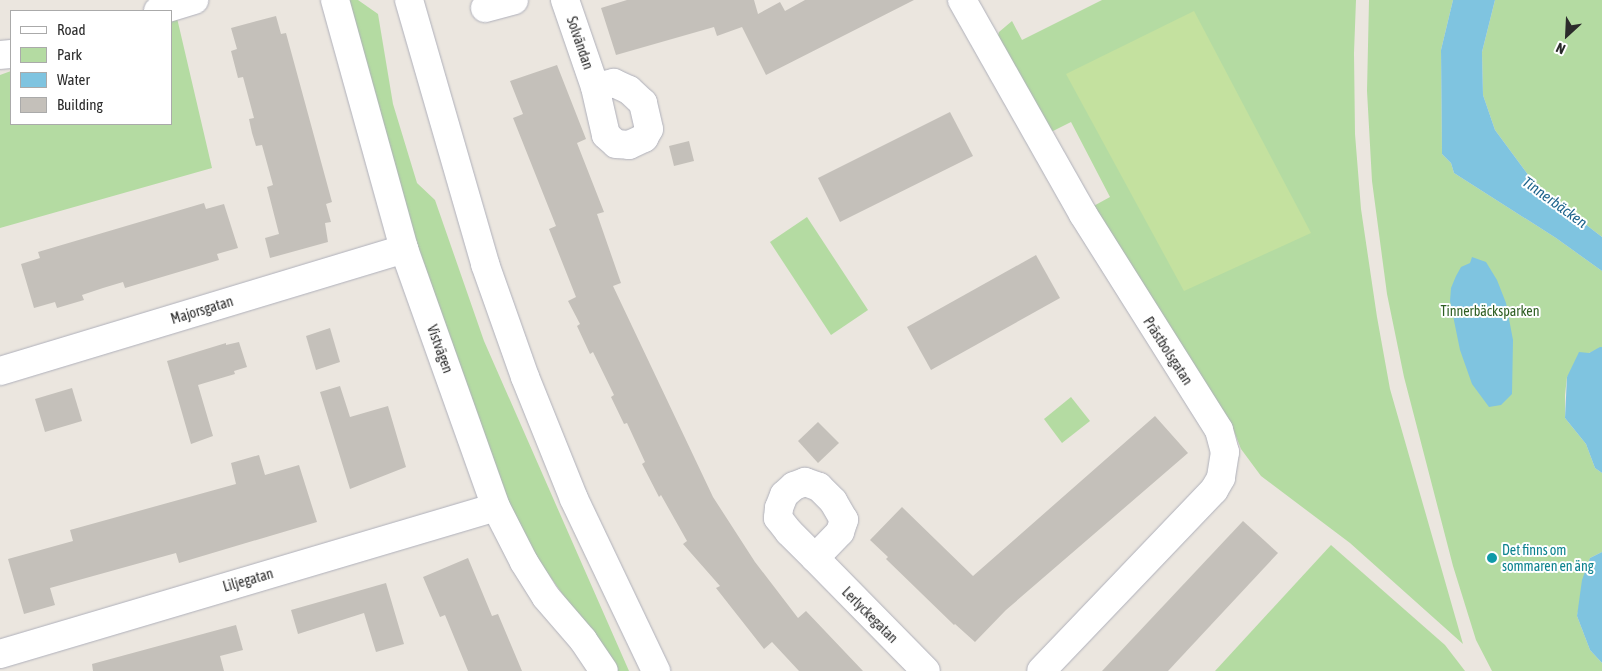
<!DOCTYPE html>
<meta charset="utf-8">
<style>
body{margin:0}
#map{position:relative;width:1602px;height:671px;overflow:hidden;background:#ebe6df;font-family:"Asap Condensed",sans-serif}
div>[style]{position:absolute}
[style*='--x']{left:calc(var(--x)*1px);top:calc(var(--y)*1px);width:calc(var(--w)*1px);rotate:calc(var(--a)*1deg)}
.green>*{inset:0;background:#b4dba2}
.pitch>*{inset:0;background:#c4e19f}
.water>*{inset:0;background:#7fc4e0}
.building>*{inset:0;background:#c4c0ba}
.roads{filter:drop-shadow(0 0 1px #afb0ba) drop-shadow(0 0 1px #afb0ba)}
.street>*{height:28px;margin:-14px;padding:0 14px;transform-origin:14px;border-radius:14px;background:#fff}
.secondary>*{height:28px;margin:-14px;padding:0 14px;transform-origin:14px;border-radius:14px;background:#fff}
.dots>*{width:14px;height:14px;translate:-50% -50%;box-sizing:border-box;border:2px solid #fff;border-radius:50%}
span{translate:-50% -50%;white-space:nowrap;text-align:center;line-height:1.15;-webkit-text-stroke:4px #fff;paint-order:stroke}
.street-label{font-size:14px;color:#2b2b2b}
.park-label{font-size:14px;color:#2f5f23}
.culture-label{font-size:14px;color:#0d838f}
.left{translate:0 -50%;text-align:left}
.water-label{font-size:15px;color:#1e648c;font-style:italic}
.legend{position:absolute;left:10px;top:10px;width:162px;height:115px;box-sizing:border-box;background:#fff;border:1px solid #aaa;margin:0;padding:6px 9px;list-style:none;font-size:15px;color:#2b2b2b}
.legend li{display:flex;align-items:center;gap:10px;height:25px}
.legend b{width:25px;border:1px solid #aaa}
.north{position:absolute;left:1542px;top:10px;width:50px;height:50px;-webkit-text-stroke:4px #fff;paint-order:stroke;rotate:205deg;font-size:14px;font-weight:700;line-height:20px;text-align:center;color:#2b2b2b}
.north::after{content:'';display:block;margin:auto;width:18px;height:22px;background:#2b2b2b;clip-path:polygon(50% 0,100% 100%,50% 72%,0 100%)}
</style>
<div id="map">
<div class="green">
<div style="clip-path:polygon(348px 0,358px 0,378px 14px,393px 104px,417px 183px,435px 200px,484px 341px,629px 671px,617px 671px,522px 537px,490px 462px,412px 235px)"></div>
<div style="clip-path:polygon(1102px 0,1356px 0,1354px 53px,1355px 134px,1361px 209px,1377px 317px,1390px 389px,1463px 644px,1350px 543px,1261px 476px,1241px 449px,1232px 426px,1090px 208px,1110px 197px,1071px 122px,1051px 132px,997px 39px,999px 32px,1012px 21px,1022px 40px)"></div>
<div style="clip-path:polygon(1369px 0,1453px 0,1441px 50px,1442px 154px,1451px 163px,1454px 173px,1556px 238px,1602px 271px,1602px 347px,1589px 353px,1567px 377px,1565px 395px,1565px 418px,1586px 444px,1595px 468px,1602px 473px,1602px 552px,1590px 558px,1577px 616px,1590px 650px,1602px 663px,1602px 671px,1492px 671px,1476px 640px,1453px 566px,1404px 377px,1387px 294px,1372px 181px,1367px 91px)"></div>
<div style="clip-path:polygon(1495px 0,1602px 0,1602px 237px,1537px 187px,1495px 130px,1483px 95px,1482px 52px)"></div>
<div style="clip-path:polygon(177px 18px,212px 168px,0 228px,0 75px,11px 71px,11px 124px,171px 124px,171px 20px)"></div>
<div style="clip-path:polygon(807px 217px,868px 310px,831px 335px,770px 242px)"></div>
<div style="clip-path:polygon(1071px 397px,1090px 421px,1062px 443px,1044px 419px)"></div>
<div style="clip-path:polygon(1331px 545px,1445px 645px,1465px 671px,1215px 671px)"></div>
</div>
<div class="pitch">
<div style="clip-path:polygon(1194px 11px,1311px 233px,1184px 291px,1066px 74px)"></div>
</div>
<div class="water">
<div style="clip-path:polygon(1453px 0,1495px 0,1482px 52px,1483px 95px,1495px 130px,1537px 187px,1602px 237px,1602px 271px,1556px 238px,1454px 173px,1451px 163px,1442px 154px,1441px 50px)"></div>
<div style="clip-path:polygon(1472px 257px,1486px 262px,1497px 280px,1506px 303px,1513px 340px,1512px 394px,1501px 405px,1489px 407px,1472px 384px,1460px 350px,1450px 301px,1451px 288px,1456px 276px,1461px 267px,1470px 263px)"></div>
<div style="clip-path:polygon(1600px 347px,1602px 347px,1602px 473px,1595px 468px,1586px 444px,1565px 418px,1567px 377px,1579px 352px,1589px 353px)"></div>
<div style="clip-path:polygon(1602px 552px,1602px 663px,1590px 650px,1577px 616px,1582px 580px,1590px 558px)"></div>
</div>
<div class="building">
<div style="clip-path:polygon(627px 0,754px 0,758px 14px,780px 2px,785px 11px,805px 0,914px 0,766px 75px,742px 27px,717px 36px,714px 27px,616px 55px,601px 8px)"></div>
<div style="clip-path:polygon(276px 16px,281px 34px,286px 33px,332px 202px,326px 204px,331px 222px,325px 223px,328px 242px,270px 258px,265px 238px,279px 234px,267px 187px,273px 185px,262px 145px,256px 146px,252px 133px,249px 119px,254px 118px,243px 77px,238px 78px,231px 51px,237px 49px,231px 28px)"></div>
<div style="clip-path:polygon(557px 65px,586px 139px,577px 143px,604px 212px,597px 214px,621px 283px,613px 286px,713px 497px,755px 562px,798px 618px,806px 611px,863px 671px,799px 671px,772px 642px,764px 649px,716px 588px,720px 586px,683px 544px,687px 541px,661px 495px,659px 497px,642px 464px,645px 462px,627px 423px,624px 424px,611px 397px,614px 395px,593px 352px,590px 354px,577px 326px,580px 324px,568px 301px,576px 297px,549px 229px,556px 226px,513px 118px,523px 114px,510px 81px)"></div>
<div style="clip-path:polygon(950px 112px,973px 156px,840px 222px,818px 178px)"></div>
<div style="clip-path:polygon(689px 141px,694px 161px,674px 166px,669px 146px)"></div>
<div style="clip-path:polygon(204px 203px,206px 209px,224px 204px,238px 248px,217px 254px,219px 260px,125px 288px,123px 282px,103px 288px,82px 295px,84px 300px,57px 308px,55px 302px,34px 308px,21px 264px,40px 258px,38px 252px)"></div>
<div style="clip-path:polygon(1036px 255px,1060px 298px,931px 370px,907px 327px)"></div>
<div style="clip-path:polygon(330px 328px,340px 362px,316px 370px,306px 336px)"></div>
<div style="clip-path:polygon(239px 342px,247px 367px,234px 371px,235px 374px,198px 385px,213px 436px,191px 444px,167px 361px,226px 343px,226px 345px)"></div>
<div style="clip-path:polygon(340px 386px,350px 417px,388px 406px,406px 467px,350px 489px,320px 392px)"></div>
<div style="clip-path:polygon(72px 388px,82px 421px,45px 432px,35px 399px)"></div>
<div style="clip-path:polygon(1155px 416px,1188px 453px,1006px 610px,975px 642px,955px 624px,954px 625px,886px 559px,888px 557px,870px 540px,902px 507px,973px 576px)"></div>
<div style="clip-path:polygon(818px 422px,839px 443px,818px 463px,798px 441px)"></div>
<div style="clip-path:polygon(259px 455px,265px 475px,299px 465px,317px 522px,179px 563px,176px 553px,50px 588px,55px 605px,24px 614px,8px 559px,73px 541px,70px 530px,236px 484px,231px 463px)"></div>
<div style="clip-path:polygon(1243px 521px,1278px 553px,1168px 671px,1102px 671px)"></div>
<div style="clip-path:polygon(468px 558px,492px 616px,498px 614px,522px 671px,468px 671px,445px 615px,440px 617px,423px 577px)"></div>
<div style="clip-path:polygon(386px 583px,404px 644px,376px 652px,364px 613px,298px 634px,291px 610px)"></div>
<div style="clip-path:polygon(236px 625px,243px 650px,220px 656px,224px 671px,93px 671px,92px 664px)"></div>
</div>
<div class="roads">
<div class="street">
<div style="--x:335;--y:0;--w:258;--a:74.5"></div>
<div style="--x:404;--y:249;--w:274;--a:70.4"></div>
<div style="--x:496;--y:507;--w:62;--a:63"></div>
<div style="--x:524;--y:562;--w:41;--a:57.8"></div>
<div style="--x:546;--y:597;--w:57;--a:49.3"></div>
<div style="--x:583;--y:640;--w:37;--a:56"></div>
<div style="--x:565;--y:0;--w:92;--a:71"></div>
<div style="--x:595;--y:87;--w:49;--a:77.1"></div>
<div style="--x:606;--y:135;--w:13;--a:42"></div>
<div style="--x:616;--y:144;--w:13;--a:4"></div>
<div style="--x:629;--y:145;--w:17;--a:-25"></div>
<div style="--x:644;--y:138;--w:10;--a:-61"></div>
<div style="--x:649;--y:129;--w:27;--a:-103"></div>
<div style="--x:643;--y:103;--w:19;--a:-137"></div>
<div style="--x:629;--y:90;--w:17;--a:-155"></div>
<div style="--x:614;--y:83;--w:19;--a:168"></div>
<div style="--x:962;--y:0;--w:246;--a:60.5"></div>
<div style="--x:1083;--y:214;--w:255;--a:57.8"></div>
<div style="--x:1219;--y:430;--w:23;--a:75"></div>
<div style="--x:1225;--y:452;--w:26;--a:99"></div>
<div style="--x:1221;--y:478;--w:14;--a:120"></div>
<div style="--x:1214;--y:490;--w:250;--a:133.7"></div>
<div style="--x:485;--y:8;--w:30;--a:-15"></div>
<div style="--x:158;--y:11;--w:38;--a:-17"></div>
<div style="--x:0;--y:55;--w:11;--a:-5"></div>
<div style="--x:0;--y:371;--w:422;--a:-16.8"></div>
<div style="--x:815;--y:558;--w:36;--a:-46"></div>
<div style="--x:840;--y:532;--w:13;--a:-72"></div>
<div style="--x:844;--y:520;--w:22;--a:-120"></div>
<div style="--x:833;--y:501;--w:20;--a:-135"></div>
<div style="--x:819;--y:487;--w:15;--a:-160"></div>
<div style="--x:805;--y:482;--w:12;--a:160"></div>
<div style="--x:794;--y:486;--w:13;--a:138"></div>
<div style="--x:784;--y:495;--w:14;--a:111"></div>
<div style="--x:779;--y:508;--w:10;--a:96"></div>
<div style="--x:778;--y:518;--w:18;--a:52"></div>
<div style="--x:789;--y:532;--w:37;--a:45"></div>
<div style="--x:815;--y:558;--w:158;--a:45.5"></div>
<div style="--x:0;--y:654;--w:517;--a:-16.51"></div>
</div>
<div class="secondary">
<div style="--x:409;--y:0;--w:275;--a:73.9"></div>
<div style="--x:485;--y:264;--w:120;--a:70.5"></div>
<div style="--x:525;--y:377;--w:131;--a:68.1"></div>
<div style="--x:574;--y:499;--w:191;--a:64.5"></div>
</div>
</div>
<div class="dots">
<div style="left:1492px;top:558px;background:#0f9aa8"></div>
</div>
<div class="street-label">
<span style="left:580px;top:43px;rotate:71deg">Solvändan</span>
<span style="left:202px;top:310px;rotate:-17deg">Majorsgatan</span>
<span style="left:440px;top:349px;rotate:70deg">Vistvägen</span>
<span style="left:1168px;top:351px;rotate:57deg">Prästbolsgatan</span>
<span style="left:248px;top:580px;rotate:-16deg">Liljegatan</span>
<span style="left:870px;top:615px;rotate:45deg">Lerlyckegatan</span>
</div>
<div class="park-label">
<span style="left:1490px;top:311px">Tinnerbäcksparken</span>
</div>
<div class="culture-label">
<span class="left" style="left:1502px;top:558px">Det finns om<br>sommaren en äng</span>
</div>
<div class="water-label">
<span style="left:1555px;top:202px;rotate:36deg">Tinnerbäcken</span>
</div>
<ul class="legend">
<li><b style="height:6px;background:#fff"></b>Road</li>
<li><b style="height:14px;background:#b4dba2"></b>Park</li>
<li><b style="height:14px;background:#7fc4e0"></b>Water</li>
<li><b style="height:14px;background:#c4c0ba"></b>Building</li>
</ul>
<div class="north">N</div>
</div>
